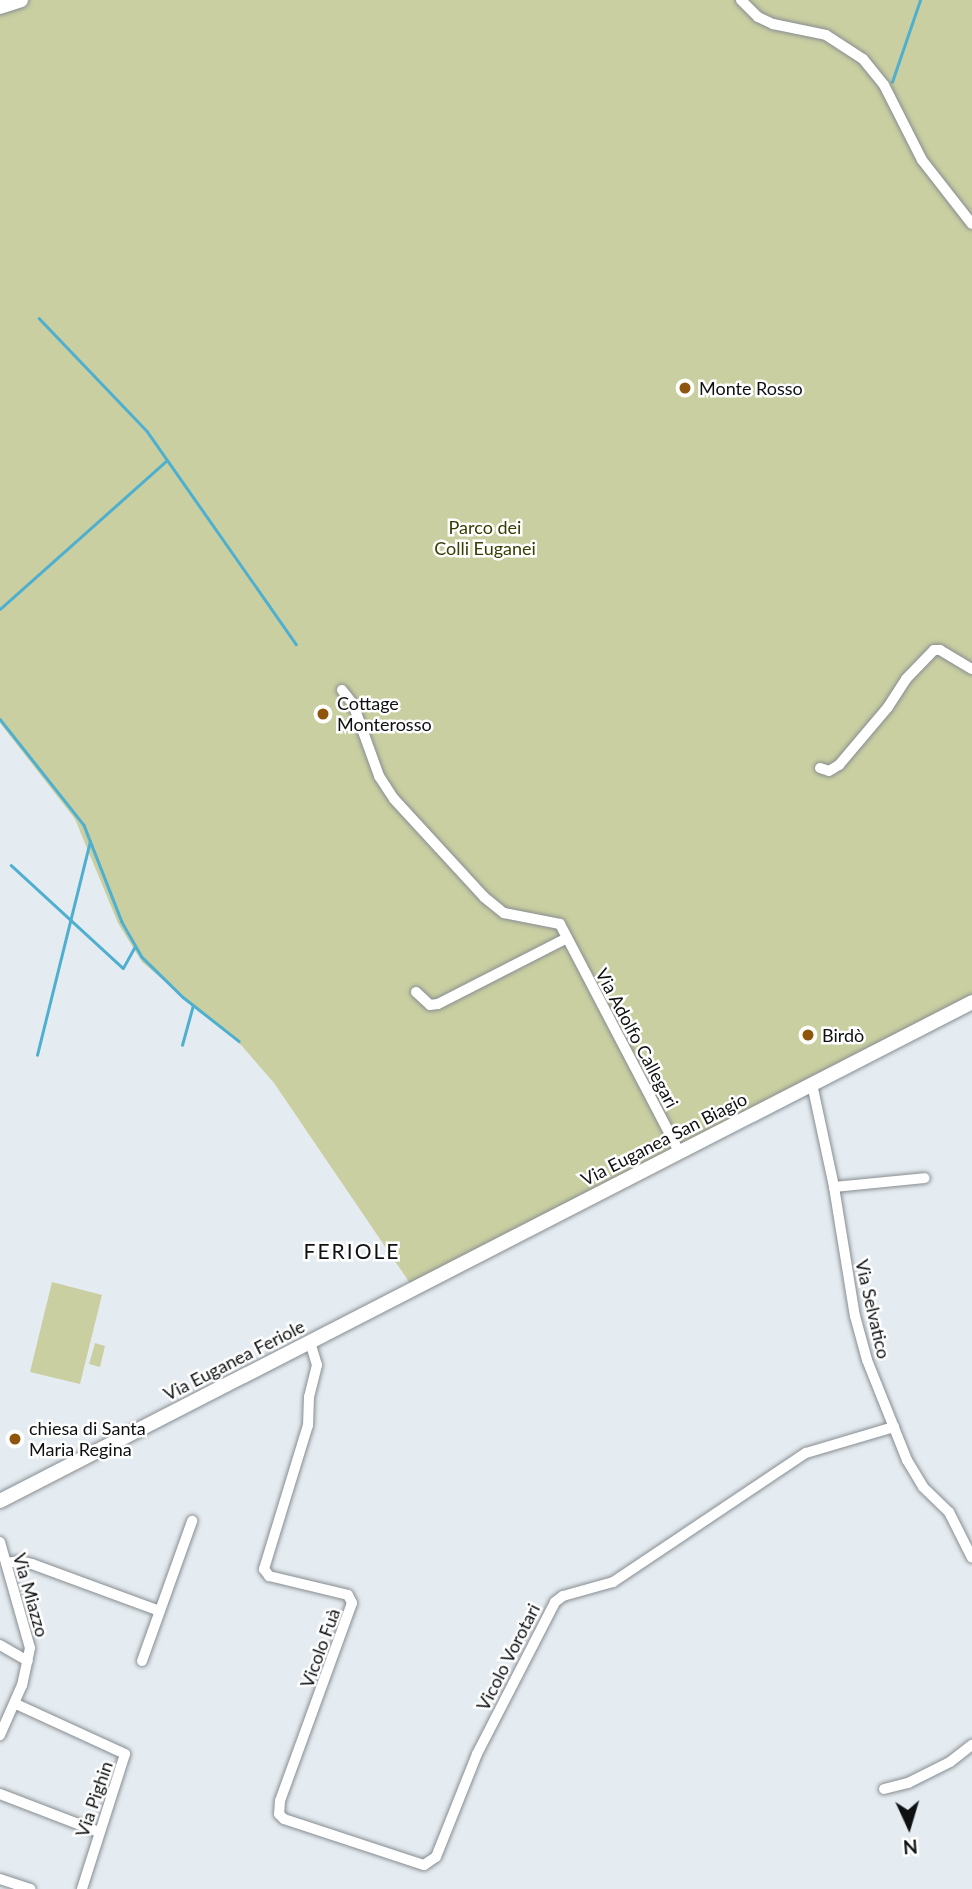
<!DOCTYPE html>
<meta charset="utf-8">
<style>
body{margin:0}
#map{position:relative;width:972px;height:1889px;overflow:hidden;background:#e5ecf1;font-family:Lato,sans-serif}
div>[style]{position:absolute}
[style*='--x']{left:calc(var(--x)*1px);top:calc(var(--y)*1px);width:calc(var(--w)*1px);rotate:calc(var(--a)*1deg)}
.green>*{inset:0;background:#c9cfa1}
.stream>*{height:2.5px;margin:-1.25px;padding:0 1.25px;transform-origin:1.25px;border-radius:1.25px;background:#4fafcf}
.roads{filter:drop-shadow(0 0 2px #878d91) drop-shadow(0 0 2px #878d91)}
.minor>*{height:10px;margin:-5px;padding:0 5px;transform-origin:5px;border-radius:5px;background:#fff}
.secondary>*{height:14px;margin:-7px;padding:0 7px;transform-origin:7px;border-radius:7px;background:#fff}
.dots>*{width:19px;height:19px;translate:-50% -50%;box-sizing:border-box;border:4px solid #fff;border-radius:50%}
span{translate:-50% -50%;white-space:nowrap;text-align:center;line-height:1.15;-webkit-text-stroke:5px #fff;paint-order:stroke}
.poi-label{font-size:18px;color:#0e1012}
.left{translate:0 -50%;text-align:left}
.park-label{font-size:18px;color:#393d00}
.street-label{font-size:18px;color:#0e1012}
.quarter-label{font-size:21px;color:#0e1012;letter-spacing:2px}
.north{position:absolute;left:874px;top:1791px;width:70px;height:70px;-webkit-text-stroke:5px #fff;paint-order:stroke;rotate:176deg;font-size:19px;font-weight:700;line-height:28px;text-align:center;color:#0e1012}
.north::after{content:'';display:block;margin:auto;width:24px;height:32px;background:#0e1012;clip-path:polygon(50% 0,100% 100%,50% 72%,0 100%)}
</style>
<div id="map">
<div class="green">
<div style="clip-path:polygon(0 0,972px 0,972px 1006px,418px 1295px,274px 1083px,242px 1046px,142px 962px,118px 923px,75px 819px,0 723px)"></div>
<div style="clip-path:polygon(52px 1282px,102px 1295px,80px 1384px,30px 1372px)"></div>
<div style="clip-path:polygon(95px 1343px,105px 1346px,100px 1367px,89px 1364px)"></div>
</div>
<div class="stream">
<div style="--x:892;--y:82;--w:87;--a:-71.1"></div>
<div style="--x:39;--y:318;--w:156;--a:46.3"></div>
<div style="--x:147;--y:431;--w:260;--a:55"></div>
<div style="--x:0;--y:609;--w:222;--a:-41.7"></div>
<div style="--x:0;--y:719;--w:135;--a:51.6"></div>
<div style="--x:84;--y:825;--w:104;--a:68.6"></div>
<div style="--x:122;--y:922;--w:40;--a:60.3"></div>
<div style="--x:142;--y:957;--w:57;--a:44.3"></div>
<div style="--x:183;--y:997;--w:71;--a:38.2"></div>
<div style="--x:11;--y:865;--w:152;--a:42.6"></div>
<div style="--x:123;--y:968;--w:23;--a:-61"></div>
<div style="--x:182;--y:1045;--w:41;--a:-74.6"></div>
<div style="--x:37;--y:1055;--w:220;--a:-76.1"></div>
</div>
<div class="roads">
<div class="minor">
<div style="--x:741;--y:0;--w:24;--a:45"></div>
<div style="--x:758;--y:17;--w:17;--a:25"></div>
<div style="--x:773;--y:24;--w:54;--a:11.7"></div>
<div style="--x:826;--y:35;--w:44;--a:33"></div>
<div style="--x:863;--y:59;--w:33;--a:51"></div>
<div style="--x:884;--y:85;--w:84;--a:63.1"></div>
<div style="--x:922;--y:160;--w:81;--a:52"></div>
<div style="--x:342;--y:690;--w:18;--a:52"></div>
<div style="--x:353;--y:704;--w:77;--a:70.1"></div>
<div style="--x:379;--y:776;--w:27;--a:57"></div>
<div style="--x:394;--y:799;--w:133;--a:47.4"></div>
<div style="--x:484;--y:897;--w:26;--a:39"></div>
<div style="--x:504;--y:913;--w:57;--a:11.1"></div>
<div style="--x:560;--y:924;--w:257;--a:62.4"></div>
<div style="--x:820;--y:768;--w:9;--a:18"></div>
<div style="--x:829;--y:771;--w:12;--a:-31"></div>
<div style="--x:839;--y:765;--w:76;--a:-49.8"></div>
<div style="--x:888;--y:707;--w:33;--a:-57"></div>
<div style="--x:906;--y:679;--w:40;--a:-46"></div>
<div style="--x:934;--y:650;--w:6;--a:0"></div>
<div style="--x:940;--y:650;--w:37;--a:31"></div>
<div style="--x:416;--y:992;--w:19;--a:43"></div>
<div style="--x:430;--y:1005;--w:8;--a:-7"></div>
<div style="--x:438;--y:1004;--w:145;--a:-27.1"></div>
<div style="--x:812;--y:1084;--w:105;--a:77.9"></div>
<div style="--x:834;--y:1187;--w:131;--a:80.8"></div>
<div style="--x:855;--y:1316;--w:46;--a:74.7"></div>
<div style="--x:867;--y:1360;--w:108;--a:68.2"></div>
<div style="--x:907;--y:1460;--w:31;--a:59"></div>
<div style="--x:923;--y:1487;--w:36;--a:44"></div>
<div style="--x:949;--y:1512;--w:51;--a:63.4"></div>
<div style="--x:834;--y:1187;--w:91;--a:-5.6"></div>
<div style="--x:310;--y:1342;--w:24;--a:73"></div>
<div style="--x:317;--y:1365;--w:33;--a:104"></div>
<div style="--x:309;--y:1397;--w:28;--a:92"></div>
<div style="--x:308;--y:1425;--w:151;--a:107"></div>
<div style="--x:264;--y:1569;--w:9;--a:54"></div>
<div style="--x:269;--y:1576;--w:81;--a:13.5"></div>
<div style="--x:348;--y:1595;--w:9;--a:63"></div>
<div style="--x:352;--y:1603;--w:211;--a:110"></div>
<div style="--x:280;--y:1801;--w:13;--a:94"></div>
<div style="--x:279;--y:1814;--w:7;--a:45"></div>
<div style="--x:284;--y:1819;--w:147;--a:18.2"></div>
<div style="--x:424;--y:1865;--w:14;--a:-34"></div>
<div style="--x:436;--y:1857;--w:111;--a:-68.3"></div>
<div style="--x:477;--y:1754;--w:171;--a:-62.8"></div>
<div style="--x:555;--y:1602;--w:10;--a:-37"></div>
<div style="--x:563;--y:1596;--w:52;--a:-15.6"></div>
<div style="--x:613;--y:1582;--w:232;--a:-33.8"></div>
<div style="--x:806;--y:1453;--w:92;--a:-16.5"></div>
<div style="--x:0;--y:1542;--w:110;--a:74.2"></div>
<div style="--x:30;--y:1648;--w:38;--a:102"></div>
<div style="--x:22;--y:1685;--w:55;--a:113.7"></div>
<div style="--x:6;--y:1563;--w:14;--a:-8"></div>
<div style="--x:20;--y:1561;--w:12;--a:14"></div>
<div style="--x:32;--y:1564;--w:136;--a:20.2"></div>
<div style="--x:0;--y:1645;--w:32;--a:30"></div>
<div style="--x:142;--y:1661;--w:149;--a:-70.3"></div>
<div style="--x:16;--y:1704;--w:120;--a:24.6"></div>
<div style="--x:125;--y:1754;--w:142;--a:107.7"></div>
<div style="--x:884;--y:1789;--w:25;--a:-14"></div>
<div style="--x:908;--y:1783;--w:47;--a:-26.6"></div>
<div style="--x:950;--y:1762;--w:28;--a:-38"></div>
<div style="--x:0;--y:1794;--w:106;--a:21"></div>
<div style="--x:0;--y:1879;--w:32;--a:18"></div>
</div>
<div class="secondary">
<div style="--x:0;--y:7;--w:22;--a:-18"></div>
<div style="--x:0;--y:1501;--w:1093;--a:-27.17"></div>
</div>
</div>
<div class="dots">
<div style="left:685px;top:388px;background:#8e560c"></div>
<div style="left:323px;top:714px;background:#8e560c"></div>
<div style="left:808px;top:1035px;background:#8e560c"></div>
<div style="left:15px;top:1439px;background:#8e560c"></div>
</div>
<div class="poi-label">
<span class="left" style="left:699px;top:388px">Monte Rosso</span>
<span class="left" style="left:337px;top:714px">Cottage<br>Monterosso</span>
<span class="left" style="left:822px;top:1035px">Birdò</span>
<span class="left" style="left:29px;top:1439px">chiesa di Santa<br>Maria Regina</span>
</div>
<div class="park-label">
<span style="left:485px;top:538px">Parco dei<br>Colli Euganei</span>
</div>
<div class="street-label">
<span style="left:637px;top:1038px;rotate:62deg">Via Adolfo Callegari</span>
<span style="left:664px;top:1139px;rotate:-27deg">Via Euganea San Biagio</span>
<span style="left:873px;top:1309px;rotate:77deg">Via Selvatico</span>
<span style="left:234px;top:1360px;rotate:-27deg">Via Euganea Feriole</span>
<span style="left:31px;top:1595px;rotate:74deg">Via Miazzo</span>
<span style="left:320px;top:1648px;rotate:-70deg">Vicolo Fuà</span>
<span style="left:508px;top:1657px;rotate:-63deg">Vicolo Vorotari</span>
<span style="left:94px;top:1799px;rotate:-71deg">Via Pighin</span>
</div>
<div class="quarter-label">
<span style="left:352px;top:1251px">FERIOLE</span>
</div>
<div class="north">N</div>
</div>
